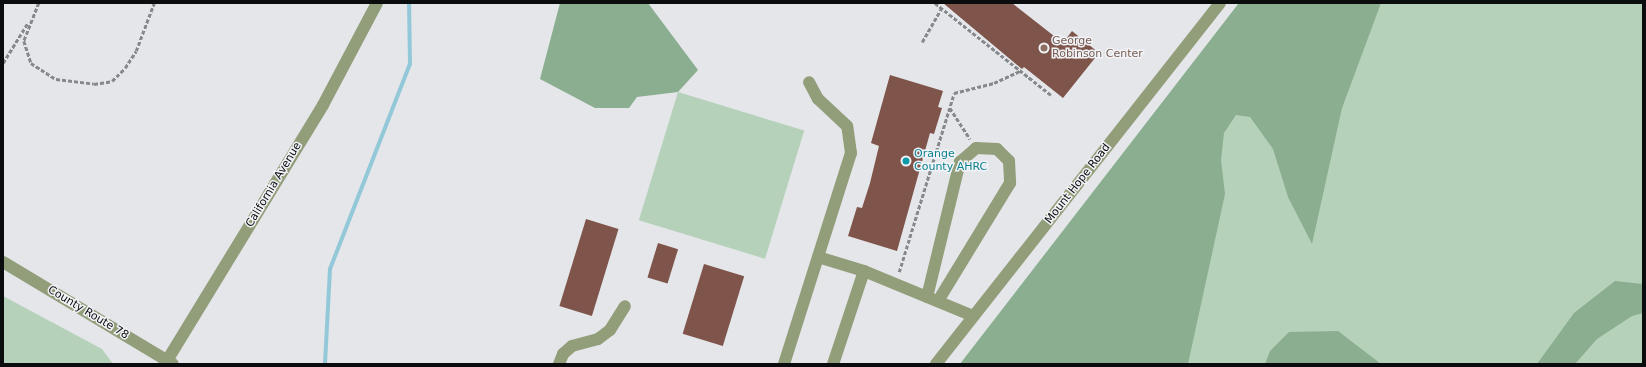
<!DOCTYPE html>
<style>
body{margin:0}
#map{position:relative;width:1646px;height:367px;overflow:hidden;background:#e4e6ea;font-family:"DejaVu Sans",sans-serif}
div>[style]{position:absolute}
.green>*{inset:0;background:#b6d1ba;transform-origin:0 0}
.forest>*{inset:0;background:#8aae8f}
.stream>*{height:4px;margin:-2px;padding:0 2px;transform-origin:2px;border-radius:2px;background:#93c8d8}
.building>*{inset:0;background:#7f544a;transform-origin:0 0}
.path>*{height:2.5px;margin-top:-1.25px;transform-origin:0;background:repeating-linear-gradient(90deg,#87888b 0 4px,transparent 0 6px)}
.minor>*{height:12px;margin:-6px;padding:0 6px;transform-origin:6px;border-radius:6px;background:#929e79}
.dots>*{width:11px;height:11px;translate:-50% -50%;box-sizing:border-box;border:2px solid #f1f3f7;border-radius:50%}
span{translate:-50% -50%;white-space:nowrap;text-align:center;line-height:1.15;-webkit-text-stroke:3px #f1f3f7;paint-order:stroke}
.education-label{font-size:11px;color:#785e54}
.left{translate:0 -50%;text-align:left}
.culture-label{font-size:11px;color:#0d838f}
.street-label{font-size:11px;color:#0b0c0d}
.frame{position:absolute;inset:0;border:4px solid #0b0c0d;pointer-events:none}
</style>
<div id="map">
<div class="green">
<i style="clip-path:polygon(1239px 3px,1643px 3px,1643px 364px,960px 364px)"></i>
<i style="left:678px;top:92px;width:132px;height:134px;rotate:17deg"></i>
<i style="clip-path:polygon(3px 296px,102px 349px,113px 364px,3px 364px)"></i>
</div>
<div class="forest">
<i style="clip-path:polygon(560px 3px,648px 3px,698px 70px,678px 92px,637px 97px,629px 108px,595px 108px,540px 79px)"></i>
<i style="clip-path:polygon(1239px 3px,1381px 3px,1342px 108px,1312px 244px,1288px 197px,1273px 149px,1250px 117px,1236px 115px,1224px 133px,1221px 160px,1225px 194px,1188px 364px,960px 364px)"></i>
<i style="clip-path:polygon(1615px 281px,1643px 284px,1643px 313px,1632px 316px,1597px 339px,1575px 364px,1537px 364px,1574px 313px)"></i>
<i style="clip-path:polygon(1338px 331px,1381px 364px,1265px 364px,1270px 351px,1289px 332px)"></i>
</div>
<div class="stream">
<i style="left:325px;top:364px;width:95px;rotate:-87deg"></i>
<i style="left:330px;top:269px;width:220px;rotate:-68.7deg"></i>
<i style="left:410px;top:64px;width:61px;rotate:-90.9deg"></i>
</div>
<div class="building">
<i style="clip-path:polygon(943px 3px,1012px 3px,1063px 43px,1072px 31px,1099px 53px,1063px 98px,1024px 67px,1022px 69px)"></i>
<i style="clip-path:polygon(890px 75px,943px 91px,938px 107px,942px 108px,934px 134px,930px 133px,897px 251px,848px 236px,857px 207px,862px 208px,870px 183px,879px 146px,871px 143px)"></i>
<i style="left:586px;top:219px;width:34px;height:91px;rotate:17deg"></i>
<i style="left:658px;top:243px;width:21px;height:36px;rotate:17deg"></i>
<i style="left:704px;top:264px;width:42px;height:73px;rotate:17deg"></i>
</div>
<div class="path">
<i style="left:39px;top:3px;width:41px;rotate:111.5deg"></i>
<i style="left:24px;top:41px;width:23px;rotate:72deg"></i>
<i style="left:31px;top:63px;width:30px;rotate:33deg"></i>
<i style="left:56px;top:79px;width:38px;rotate:7deg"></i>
<i style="left:94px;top:84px;width:18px;rotate:-9deg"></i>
<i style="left:112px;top:81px;width:18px;rotate:-45deg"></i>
<i style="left:125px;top:68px;width:20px;rotate:-57deg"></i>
<i style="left:136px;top:51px;width:51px;rotate:-69.4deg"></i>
<i style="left:935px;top:3px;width:148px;rotate:38.4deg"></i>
<i style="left:922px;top:42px;width:39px;rotate:-60deg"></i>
<i style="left:3px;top:63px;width:46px;rotate:-58.4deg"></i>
<i style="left:950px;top:108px;width:37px;rotate:57deg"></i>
<i style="left:899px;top:272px;width:187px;rotate:-72.9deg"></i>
<i style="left:954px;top:93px;width:41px;rotate:-14deg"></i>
<i style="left:994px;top:83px;width:29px;rotate:-25deg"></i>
</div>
<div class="minor">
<i style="left:818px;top:257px;width:48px;rotate:16.9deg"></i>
<i style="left:864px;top:271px;width:98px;rotate:108.4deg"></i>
<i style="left:3px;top:262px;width:198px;rotate:31deg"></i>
<i style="left:864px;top:271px;width:118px;rotate:22.4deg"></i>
<i style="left:927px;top:297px;width:139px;rotate:-76.3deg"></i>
<i style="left:960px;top:162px;width:21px;rotate:-41deg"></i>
<i style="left:976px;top:148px;width:21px;rotate:3deg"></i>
<i style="left:997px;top:149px;width:17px;rotate:45deg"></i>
<i style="left:1009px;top:161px;width:22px;rotate:87deg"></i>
<i style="left:1010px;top:183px;width:138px;rotate:121.4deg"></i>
<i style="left:165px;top:364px;width:303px;rotate:-58.6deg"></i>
<i style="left:323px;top:105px;width:115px;rotate:-62.1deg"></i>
<i style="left:559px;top:364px;width:11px;rotate:-68deg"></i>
<i style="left:563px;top:354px;width:12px;rotate:-42deg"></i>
<i style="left:572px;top:346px;width:27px;rotate:-15deg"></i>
<i style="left:598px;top:339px;width:15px;rotate:-37deg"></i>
<i style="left:610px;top:330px;width:28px;rotate:-58deg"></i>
<i style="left:784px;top:364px;width:221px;rotate:-72.4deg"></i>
<i style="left:851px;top:153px;width:27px;rotate:-98deg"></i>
<i style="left:847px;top:126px;width:40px;rotate:-137deg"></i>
<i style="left:818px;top:99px;width:19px;rotate:-118deg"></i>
<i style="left:936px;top:364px;width:459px;rotate:-51.8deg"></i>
</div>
<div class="dots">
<i style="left:1044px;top:48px;background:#8d6e63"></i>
<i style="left:906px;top:161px;background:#0f9aa8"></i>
</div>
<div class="education-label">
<span class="left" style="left:1052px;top:48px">George<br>Robinson Center</span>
</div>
<div class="culture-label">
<span class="left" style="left:914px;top:161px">Orange<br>County AHRC</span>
</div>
<div class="street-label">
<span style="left:1078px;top:184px;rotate:-52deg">Mount Hope Road</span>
<span style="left:274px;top:185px;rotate:-59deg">California Avenue</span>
<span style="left:88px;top:313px;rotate:31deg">County Route 78</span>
</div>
<div class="frame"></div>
</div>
